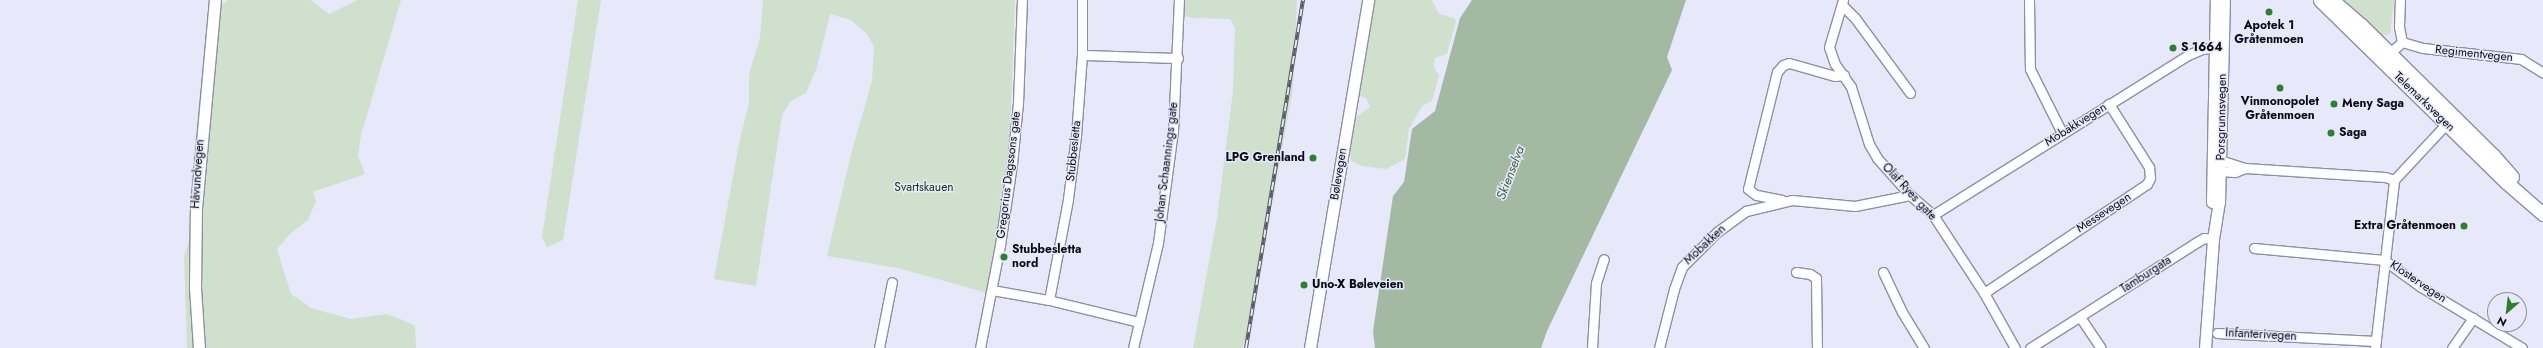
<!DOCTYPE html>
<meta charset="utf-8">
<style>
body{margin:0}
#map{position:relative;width:2543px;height:348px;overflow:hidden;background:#e7e9fb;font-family:Jost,sans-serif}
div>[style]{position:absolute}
.green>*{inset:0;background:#cfe0cd}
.water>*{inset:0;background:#a3b9a1}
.roads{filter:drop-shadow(1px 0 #8d90a4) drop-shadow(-1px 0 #8d90a4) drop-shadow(0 1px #8d90a4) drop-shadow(0 -1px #8d90a4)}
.minor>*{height:9px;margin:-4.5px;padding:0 4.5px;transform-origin:4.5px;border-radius:4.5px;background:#fff}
.major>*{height:11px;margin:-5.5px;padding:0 5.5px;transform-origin:5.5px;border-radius:5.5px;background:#fff}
.highway>*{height:13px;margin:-6.5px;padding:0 6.5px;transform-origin:6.5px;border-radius:6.5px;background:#fff}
.rail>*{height:4px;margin-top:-2px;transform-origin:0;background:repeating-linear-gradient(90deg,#e7e9fb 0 8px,#575863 0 16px);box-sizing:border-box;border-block:1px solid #575863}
.dots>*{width:11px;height:11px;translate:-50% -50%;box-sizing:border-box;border:2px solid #e7e9fb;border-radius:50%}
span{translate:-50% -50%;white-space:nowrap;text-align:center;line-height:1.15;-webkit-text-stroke:3px #e7e9fb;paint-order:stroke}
.poi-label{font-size:12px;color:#0b0c13;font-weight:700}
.left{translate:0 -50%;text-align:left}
.right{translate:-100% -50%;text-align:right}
.street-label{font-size:12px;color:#0b0c13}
.park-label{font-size:12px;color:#113310}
.water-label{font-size:13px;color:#40623d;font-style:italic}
.north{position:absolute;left:2487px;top:292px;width:40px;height:40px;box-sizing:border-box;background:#e7e9fb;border:1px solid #8f919e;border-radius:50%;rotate:208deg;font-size:11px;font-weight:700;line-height:16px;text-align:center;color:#0b0c13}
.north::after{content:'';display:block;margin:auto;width:14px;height:18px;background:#2c7f2b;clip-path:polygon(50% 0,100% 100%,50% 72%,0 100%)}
</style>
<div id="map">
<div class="green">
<i style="clip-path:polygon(228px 0,310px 0,329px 14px,357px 0,401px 0,361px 135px,358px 156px,365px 174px,313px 192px,316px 201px,308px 220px,291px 233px,277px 249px,291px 294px,311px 308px,351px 319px,387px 314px,403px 320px,415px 326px,416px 348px,187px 348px,184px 257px,190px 238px,191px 186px,207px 18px)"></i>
<i style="clip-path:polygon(578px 0,601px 0,563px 240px,547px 247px,542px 237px)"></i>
<i style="clip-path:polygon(763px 0,1015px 0,1009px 163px,987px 293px,898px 268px,827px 256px,851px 154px,872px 81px,874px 47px,867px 34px,851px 20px,830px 14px,817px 67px,806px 93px,791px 101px,782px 115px,756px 286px,714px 279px,740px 139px,749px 103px,749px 74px,760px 38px)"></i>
<i style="clip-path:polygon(1185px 0,1297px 0,1293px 88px,1249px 331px,1242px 348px,1193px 348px,1217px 218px,1233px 91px,1235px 28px,1230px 19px,1192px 18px,1185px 16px)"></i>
<i style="clip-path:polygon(1373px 0,1432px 0,1439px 14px,1454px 18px,1456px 21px,1447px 54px,1435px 58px,1434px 67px,1439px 76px,1432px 101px,1422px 106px,1409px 129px,1405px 159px,1386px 169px,1362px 166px,1351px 161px,1350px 150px,1355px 118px,1370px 107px,1366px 98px,1357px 95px)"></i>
<i style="clip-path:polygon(2338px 0,2394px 0,2390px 34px,2379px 36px)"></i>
</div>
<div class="water">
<i style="clip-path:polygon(1472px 0,1686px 0,1667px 57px,1672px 70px,1547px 331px,1541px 348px,1375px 348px,1373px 331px,1393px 196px,1404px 182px,1412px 129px,1435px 111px,1460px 18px)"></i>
</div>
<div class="roads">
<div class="minor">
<i style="left:1843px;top:0;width:49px;rotate:106.6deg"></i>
<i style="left:1829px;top:47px;width:18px;rotate:71deg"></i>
<i style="left:1835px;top:64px;width:28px;rotate:55deg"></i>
<i style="left:1851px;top:87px;width:60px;rotate:72.5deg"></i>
<i style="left:1869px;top:144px;width:16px;rotate:60deg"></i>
<i style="left:1877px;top:158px;width:50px;rotate:48.3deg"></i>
<i style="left:1910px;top:195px;width:30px;rotate:41deg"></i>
<i style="left:1933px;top:215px;width:93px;rotate:56.8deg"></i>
<i style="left:1984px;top:293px;width:63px;rotate:60.6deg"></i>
<i style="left:2029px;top:0;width:69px;rotate:89.2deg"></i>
<i style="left:2030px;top:69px;width:72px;rotate:63.4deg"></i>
<i style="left:1842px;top:5px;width:18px;rotate:45deg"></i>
<i style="left:1855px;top:18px;width:93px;rotate:53.7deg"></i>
<i style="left:2402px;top:42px;width:22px;rotate:16deg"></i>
<i style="left:2423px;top:48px;width:99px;rotate:6.4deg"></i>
<i style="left:2521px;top:59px;width:26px;rotate:32deg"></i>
<i style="left:1082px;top:55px;width:96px;rotate:1.8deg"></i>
<i style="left:2385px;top:57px;width:23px;rotate:-41deg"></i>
<i style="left:2402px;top:42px;width:15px;rotate:-101deg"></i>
<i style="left:2399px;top:27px;width:27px;rotate:-88deg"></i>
<i style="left:2245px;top:168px;width:11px;rotate:158deg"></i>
<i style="left:2235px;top:172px;width:15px;rotate:-176deg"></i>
<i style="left:2220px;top:171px;width:9px;rotate:-148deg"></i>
<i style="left:2212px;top:166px;width:10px;rotate:-37deg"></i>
<i style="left:2220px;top:160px;width:26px;rotate:18deg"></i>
<i style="left:2245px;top:168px;width:140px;rotate:3.7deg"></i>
<i style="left:2385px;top:177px;width:9px;rotate:18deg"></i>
<i style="left:1782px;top:200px;width:26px;rotate:-169deg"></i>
<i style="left:1756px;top:195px;width:10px;rotate:-143deg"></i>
<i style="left:1748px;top:189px;width:121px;rotate:-76.1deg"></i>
<i style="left:1777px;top:72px;width:9px;rotate:-49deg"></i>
<i style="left:1783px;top:65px;width:6px;rotate:-18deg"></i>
<i style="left:1789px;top:63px;width:48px;rotate:15.8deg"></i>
<i style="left:1835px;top:76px;width:9px;rotate:-6deg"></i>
<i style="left:1933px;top:215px;width:301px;rotate:-32.1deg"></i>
<i style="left:2188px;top:55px;width:15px;rotate:-23deg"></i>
<i style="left:2202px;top:49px;width:20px;rotate:-6deg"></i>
<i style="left:2254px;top:248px;width:131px;rotate:5.3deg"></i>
<i style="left:2384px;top:260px;width:46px;rotate:36.1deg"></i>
<i style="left:2421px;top:287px;width:118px;rotate:31.1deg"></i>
<i style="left:1796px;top:272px;width:14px;rotate:8deg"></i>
<i style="left:1810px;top:274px;width:7px;rotate:34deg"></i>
<i style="left:1816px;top:278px;width:70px;rotate:89.2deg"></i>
<i style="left:1883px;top:272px;width:44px;rotate:64.6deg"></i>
<i style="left:1902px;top:312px;width:42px;rotate:58.6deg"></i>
<i style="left:992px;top:290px;width:58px;rotate:10deg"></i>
<i style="left:1049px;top:300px;width:93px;rotate:13.7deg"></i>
<i style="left:1984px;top:293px;width:196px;rotate:-33.8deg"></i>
<i style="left:2147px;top:184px;width:7px;rotate:-63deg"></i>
<i style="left:2150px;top:178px;width:11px;rotate:-95deg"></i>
<i style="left:2149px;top:167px;width:75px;rotate:-122.4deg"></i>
<i style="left:1049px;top:300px;width:103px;rotate:-79.3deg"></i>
<i style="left:1068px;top:199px;width:64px;rotate:-82.8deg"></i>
<i style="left:1076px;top:136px;width:81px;rotate:-85.8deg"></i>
<i style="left:1082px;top:55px;width:55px;rotate:-90deg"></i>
<i style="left:2080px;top:317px;width:37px;rotate:56deg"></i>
<i style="left:2217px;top:333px;width:159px;rotate:2.9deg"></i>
<i style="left:879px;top:348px;width:67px;rotate:-78.9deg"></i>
<i style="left:980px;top:348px;width:105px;rotate:-79deg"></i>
<i style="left:1000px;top:245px;width:82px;rotate:-81.6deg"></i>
<i style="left:1012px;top:164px;width:61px;rotate:-84.4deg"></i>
<i style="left:1018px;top:103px;width:103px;rotate:-87.8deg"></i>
<i style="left:1133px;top:348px;width:108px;rotate:-76.6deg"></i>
<i style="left:1158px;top:243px;width:113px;rotate:-82.4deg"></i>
<i style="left:1173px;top:131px;width:131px;rotate:-87.4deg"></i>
<i style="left:1592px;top:348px;width:65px;rotate:-86.5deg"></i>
<i style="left:1596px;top:283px;width:25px;rotate:-72deg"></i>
<i style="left:1659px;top:348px;width:61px;rotate:-75.7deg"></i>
<i style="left:1674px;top:289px;width:23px;rotate:-70deg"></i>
<i style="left:1682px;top:267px;width:49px;rotate:-45deg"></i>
<i style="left:1717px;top:232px;width:36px;rotate:-36deg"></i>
<i style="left:1746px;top:211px;width:47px;rotate:-13.4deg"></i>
<i style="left:1792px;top:200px;width:63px;rotate:5.4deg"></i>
<i style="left:1855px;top:206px;width:56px;rotate:-11.3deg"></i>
<i style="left:2030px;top:348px;width:198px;rotate:-32.4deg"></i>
<i style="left:2197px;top:242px;width:8px;rotate:-30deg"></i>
<i style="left:2204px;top:238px;width:9px;rotate:6deg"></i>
<i style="left:2375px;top:348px;width:169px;rotate:-83.5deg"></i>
<i style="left:2394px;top:180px;width:82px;rotate:-47deg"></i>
<i style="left:2452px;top:348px;width:37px;rotate:-55deg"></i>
</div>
<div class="major">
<i style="left:2212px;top:202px;width:202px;rotate:-88.9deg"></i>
<i style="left:199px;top:348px;width:61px;rotate:-93.8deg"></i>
<i style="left:195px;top:287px;width:79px;rotate:-89.3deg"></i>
<i style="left:196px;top:208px;width:209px;rotate:-84.8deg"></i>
<i style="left:1310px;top:348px;width:353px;rotate:-80.5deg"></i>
<i style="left:2205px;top:348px;width:109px;rotate:-85.8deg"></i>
<i style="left:2213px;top:239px;width:37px;rotate:-81deg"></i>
<i style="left:2219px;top:202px;width:202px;rotate:-88.6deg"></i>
</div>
<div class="highway">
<i style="left:2320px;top:0;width:260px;rotate:44.4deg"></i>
<i style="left:2506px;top:182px;width:49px;rotate:40.9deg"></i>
<i style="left:2332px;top:0;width:37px;rotate:41deg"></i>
<i style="left:2360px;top:24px;width:187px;rotate:44.6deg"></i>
<i style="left:2493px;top:155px;width:29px;rotate:49deg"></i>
</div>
</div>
<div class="rail">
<i style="left:1246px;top:348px;width:353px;rotate:-80.7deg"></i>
</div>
<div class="dots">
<i style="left:2269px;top:12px;background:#2c7f2b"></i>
<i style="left:2173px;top:48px;background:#2c7f2b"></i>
<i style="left:2280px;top:88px;background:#2c7f2b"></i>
<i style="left:2334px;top:104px;background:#2c7f2b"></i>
<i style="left:2331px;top:133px;background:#2c7f2b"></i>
<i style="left:1313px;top:158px;background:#2c7f2b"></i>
<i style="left:2464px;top:226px;background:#2c7f2b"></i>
<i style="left:1004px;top:257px;background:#2c7f2b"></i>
<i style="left:1304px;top:285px;background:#2c7f2b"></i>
</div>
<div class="poi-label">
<span style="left:2269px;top:33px">Apotek 1<br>Gråtenmoen</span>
<span class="left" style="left:2181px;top:48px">S 1664</span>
<span style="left:2280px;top:109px">Vinmonopolet<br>Gråtenmoen</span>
<span class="left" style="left:2342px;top:104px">Meny Saga</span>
<span class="left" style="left:2339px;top:133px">Saga</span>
<span class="right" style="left:1305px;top:158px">LPG Grenland</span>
<span class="right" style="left:2456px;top:226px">Extra Gråtenmoen</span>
<span class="left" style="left:1012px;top:257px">Stubbesletta<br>nord</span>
<span class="left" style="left:1312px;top:285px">Uno-X Bøleveien</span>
</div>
<div class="street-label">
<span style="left:2474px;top:54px;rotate:6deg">Regimentvegen</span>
<span style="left:2424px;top:102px;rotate:44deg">Telemarksvegen</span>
<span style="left:2222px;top:117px;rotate:-89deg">Porsgrunnsvegen</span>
<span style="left:2076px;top:125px;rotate:-32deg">Mobakkvegen</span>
<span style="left:1074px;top:151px;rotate:-84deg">Stubbesletta</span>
<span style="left:1167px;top:162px;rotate:-83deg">Johan Schaannings gate</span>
<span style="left:198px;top:174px;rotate:-86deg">Håvundvegen</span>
<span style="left:1339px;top:174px;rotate:-81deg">Bølevegen</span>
<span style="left:1009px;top:175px;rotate:-83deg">Gregorius Dagssons gate</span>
<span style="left:1909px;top:192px;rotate:47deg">Olaf Ryes gate</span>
<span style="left:2104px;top:213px;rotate:-33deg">Messevegen</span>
<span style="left:1705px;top:245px;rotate:-43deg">Mobakken</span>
<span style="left:2146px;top:275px;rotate:-33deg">Tamburgata</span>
<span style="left:2418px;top:282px;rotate:34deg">Klostervegen</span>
<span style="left:2261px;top:335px;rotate:3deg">Infanterivegen</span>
</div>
<div class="park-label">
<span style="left:924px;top:188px">Svartskauen</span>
</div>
<div class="water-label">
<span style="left:1511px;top:173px;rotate:-69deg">Skienselva</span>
</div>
<div class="north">N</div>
</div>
